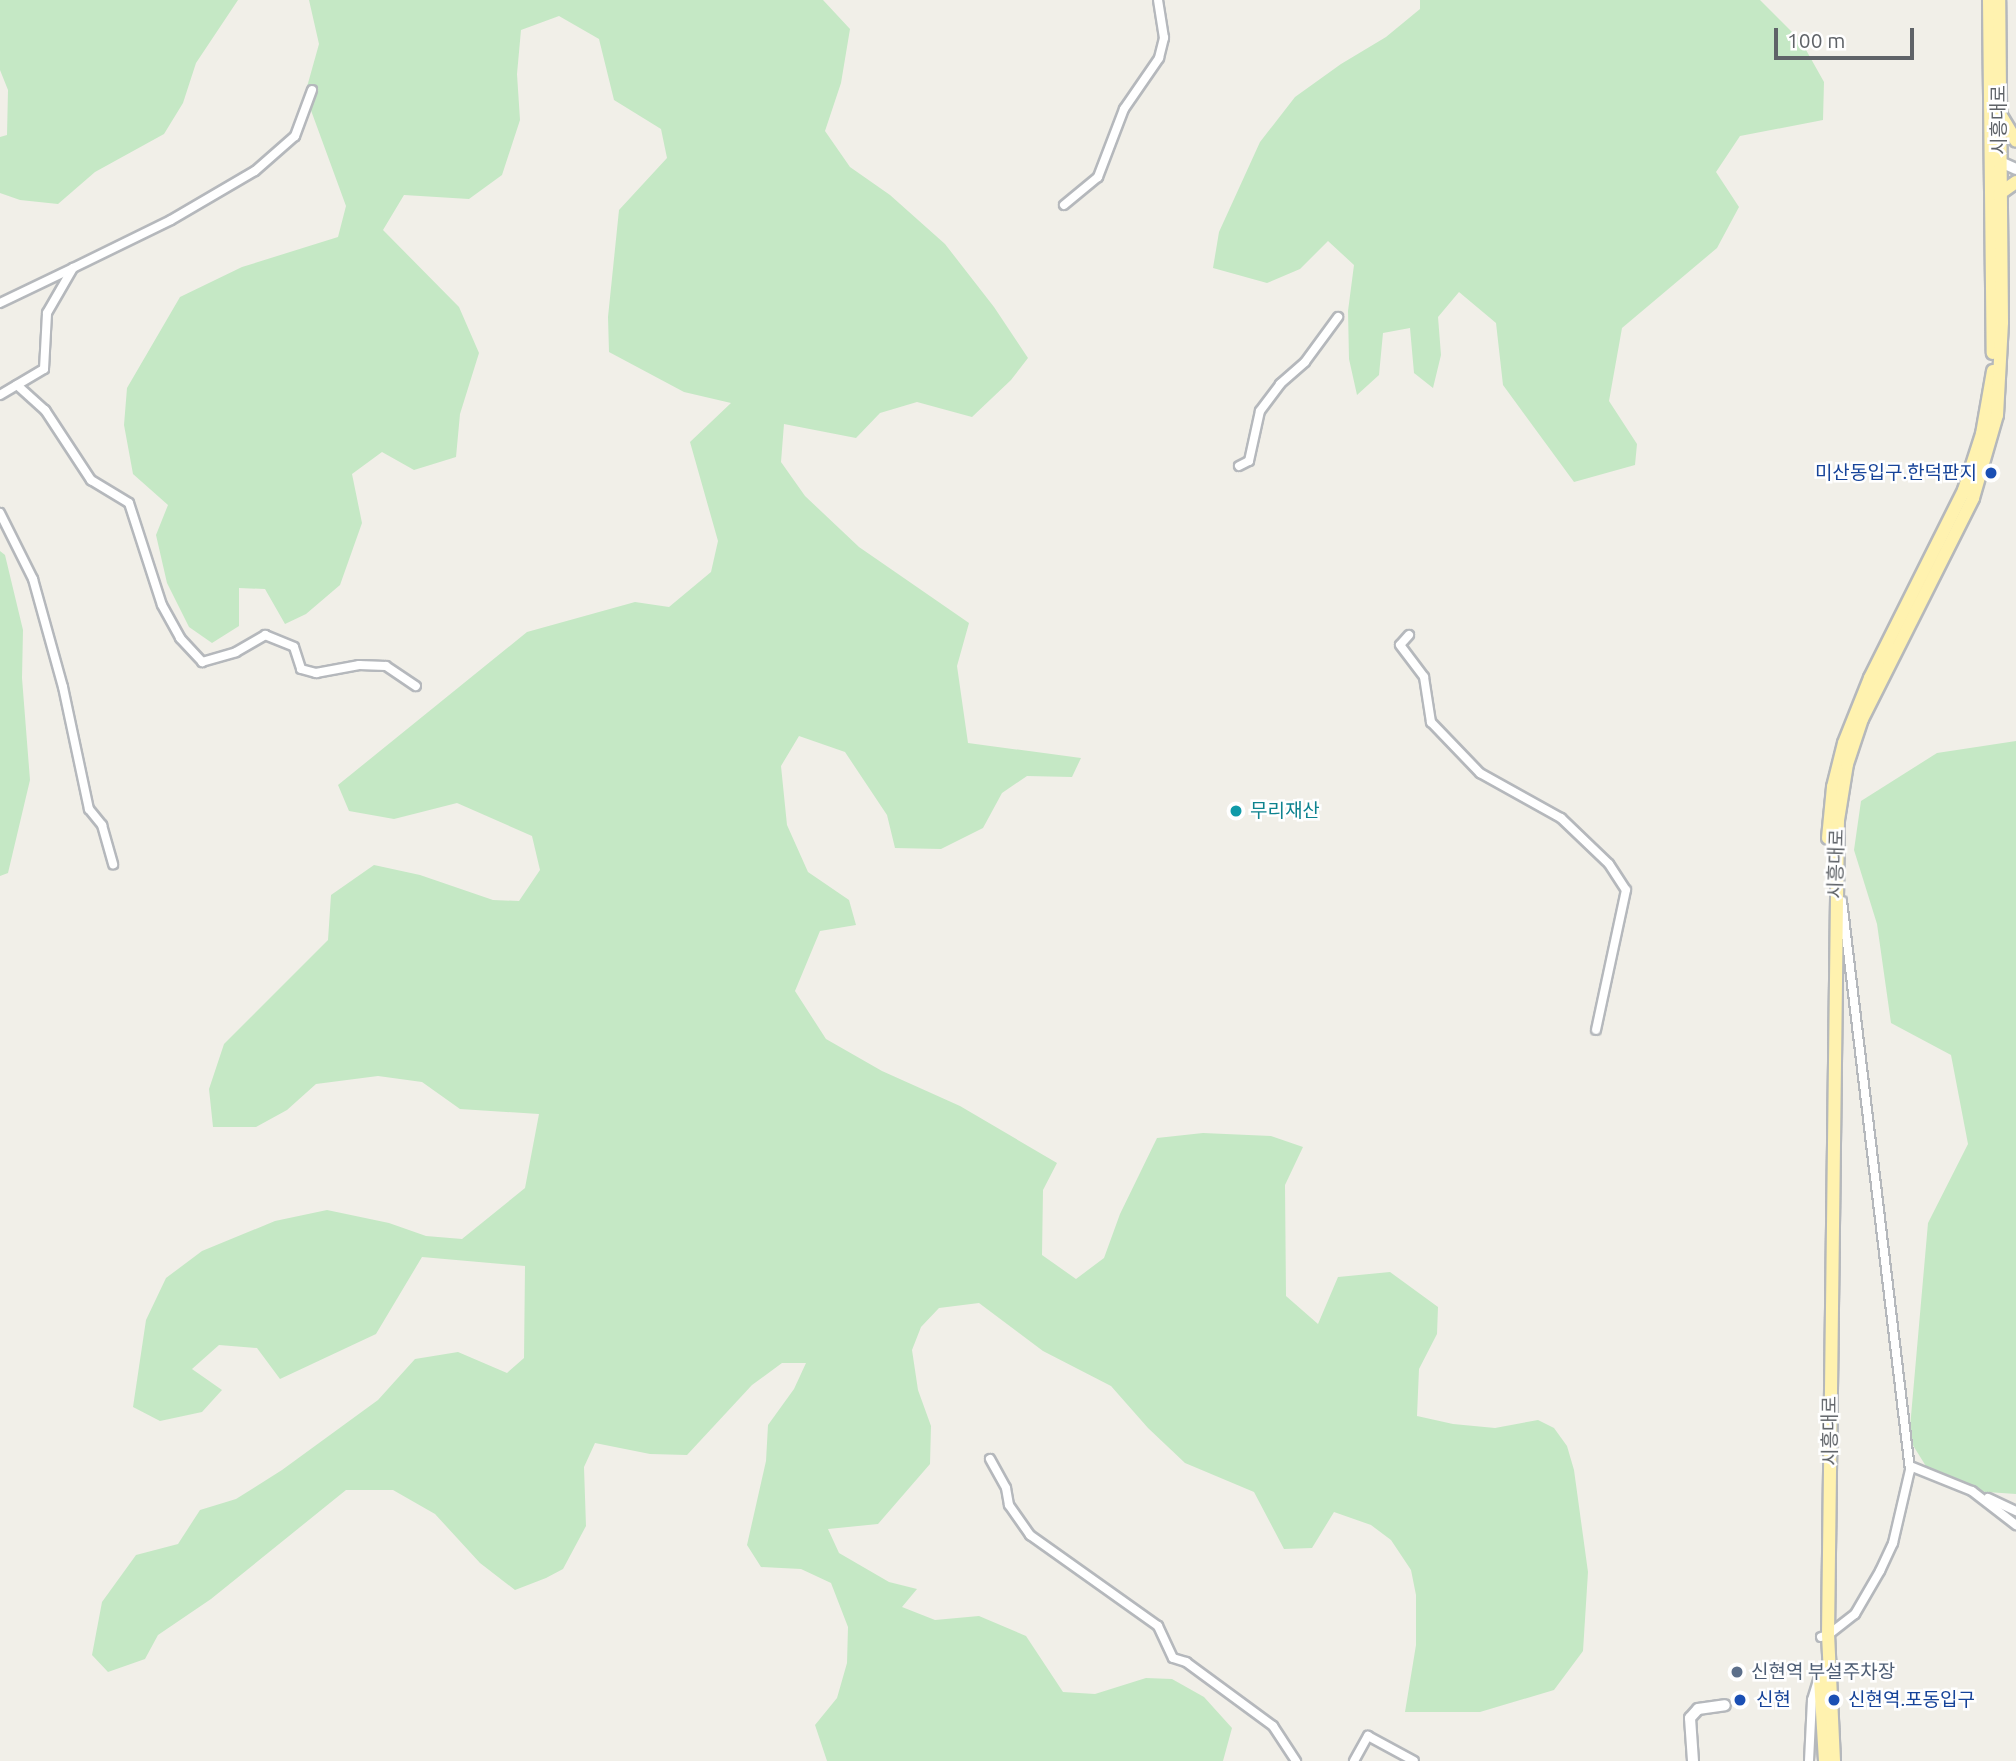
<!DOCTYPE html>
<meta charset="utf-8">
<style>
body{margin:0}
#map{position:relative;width:2016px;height:1761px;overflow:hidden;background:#f1efe8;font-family:Ubuntu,"Noto Sans KR",sans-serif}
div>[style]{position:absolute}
.green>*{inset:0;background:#c5e8c5}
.roads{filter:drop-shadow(2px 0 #b5b8bc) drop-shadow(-2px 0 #b5b8bc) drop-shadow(0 2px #b5b8bc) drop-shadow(0 -2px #b5b8bc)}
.minor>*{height:8px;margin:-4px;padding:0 4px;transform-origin:4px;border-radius:4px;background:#fff}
.tertiary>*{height:10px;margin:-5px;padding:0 5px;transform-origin:5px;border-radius:5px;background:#fff}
.primary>*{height:12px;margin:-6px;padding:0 6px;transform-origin:6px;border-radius:6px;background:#fff2af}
.dots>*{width:19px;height:19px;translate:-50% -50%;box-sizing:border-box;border:4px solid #fff;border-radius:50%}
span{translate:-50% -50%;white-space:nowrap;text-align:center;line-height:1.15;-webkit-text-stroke:5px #fff;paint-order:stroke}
.street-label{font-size:19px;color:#5f6368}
.transit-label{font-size:19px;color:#164399}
.right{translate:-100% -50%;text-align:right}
.left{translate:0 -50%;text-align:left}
.culture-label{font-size:19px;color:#0d838f}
.service-label{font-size:19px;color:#4e5e75}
.scale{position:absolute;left:1774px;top:28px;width:140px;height:32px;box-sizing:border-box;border:4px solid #5f6368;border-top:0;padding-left:9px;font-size:21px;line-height:24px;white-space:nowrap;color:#5f6368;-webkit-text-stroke:5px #fff;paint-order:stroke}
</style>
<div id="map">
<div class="green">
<i style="clip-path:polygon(0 0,238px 0,196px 63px,183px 103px,164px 134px,95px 172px,58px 204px,20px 200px,0 193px,0 137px,7px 135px,8px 90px,0 70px)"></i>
<i style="clip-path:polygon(309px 0,823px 0,850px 29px,841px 83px,825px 131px,850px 167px,890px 195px,945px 244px,994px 307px,1028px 358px,1011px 380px,972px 417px,917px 402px,880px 413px,856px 438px,784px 424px,781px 462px,805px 496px,859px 547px,969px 623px,957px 666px,968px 743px,1081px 758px,1072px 777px,1027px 776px,1002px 793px,983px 828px,941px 849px,895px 848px,887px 815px,845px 752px,799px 736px,781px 766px,787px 825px,808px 872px,849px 900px,856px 925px,820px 931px,795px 991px,826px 1039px,882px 1071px,960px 1106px,1057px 1163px,1043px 1190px,1042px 1255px,1076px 1279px,1104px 1258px,1120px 1214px,1157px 1138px,1203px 1133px,1271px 1136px,1303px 1147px,1285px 1185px,1286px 1296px,1318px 1324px,1338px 1277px,1390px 1272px,1438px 1307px,1437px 1334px,1419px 1369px,1417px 1416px,1453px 1424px,1495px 1428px,1538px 1420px,1554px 1428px,1567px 1446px,1574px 1470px,1588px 1572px,1583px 1651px,1554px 1690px,1480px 1712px,1405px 1712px,1416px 1645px,1416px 1595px,1411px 1570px,1391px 1540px,1371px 1525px,1334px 1512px,1312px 1548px,1284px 1549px,1254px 1492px,1185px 1463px,1148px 1428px,1111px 1386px,1043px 1351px,979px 1303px,939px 1308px,921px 1327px,912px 1350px,918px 1390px,931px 1426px,930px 1464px,878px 1524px,828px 1529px,839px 1553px,889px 1582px,917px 1589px,902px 1607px,935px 1620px,979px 1616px,1026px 1636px,1063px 1692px,1095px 1694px,1146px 1678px,1172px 1679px,1204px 1697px,1232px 1728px,1223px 1761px,827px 1761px,815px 1725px,837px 1698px,847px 1663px,848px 1627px,831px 1583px,801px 1569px,761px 1567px,747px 1545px,766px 1461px,768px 1425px,794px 1389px,806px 1363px,782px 1363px,752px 1385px,687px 1455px,650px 1454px,595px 1443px,584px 1467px,586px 1526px,563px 1569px,546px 1578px,515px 1590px,480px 1563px,435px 1514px,393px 1490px,346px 1490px,211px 1599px,158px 1635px,145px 1659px,108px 1672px,92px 1655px,102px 1602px,136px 1555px,178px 1544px,200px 1510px,236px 1499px,282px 1470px,378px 1400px,415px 1359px,458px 1352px,507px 1373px,524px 1358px,525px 1266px,422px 1257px,376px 1334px,280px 1379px,257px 1348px,219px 1345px,192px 1369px,222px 1390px,202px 1412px,160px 1421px,133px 1407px,146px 1320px,166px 1278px,202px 1251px,275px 1221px,327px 1210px,389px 1223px,426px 1236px,462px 1239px,525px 1188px,539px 1114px,460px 1109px,422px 1082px,378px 1076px,316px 1084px,287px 1110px,256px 1127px,213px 1127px,209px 1089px,224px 1044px,328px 940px,331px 895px,374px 865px,420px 875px,493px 900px,519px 901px,540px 870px,532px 836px,457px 803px,394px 819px,349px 811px,338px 785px,527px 632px,635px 602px,669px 607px,711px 572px,718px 541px,690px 442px,731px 403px,684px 392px,609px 352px,608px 317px,619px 210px,667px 158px,661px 129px,614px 100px,599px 39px,559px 16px,521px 30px,517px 74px,520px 120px,502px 175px,469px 199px,404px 195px,383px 230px,459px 307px,479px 353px,460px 414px,456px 457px,414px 470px,382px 452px,352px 474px,362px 523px,340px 585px,306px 614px,285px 624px,265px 589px,239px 588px,239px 626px,212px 643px,189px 627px,167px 583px,156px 535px,168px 505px,133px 474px,124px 425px,127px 388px,180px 297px,242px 267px,338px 237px,346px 206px,305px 94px,319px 44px)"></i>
<i style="clip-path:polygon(1420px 0,1760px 0,1801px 41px,1824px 82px,1823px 120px,1740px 136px,1716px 172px,1739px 207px,1717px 248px,1622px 328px,1609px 401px,1637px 444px,1635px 465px,1574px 482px,1503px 385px,1496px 323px,1459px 292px,1438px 317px,1441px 355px,1433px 388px,1414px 373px,1410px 328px,1383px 333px,1379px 375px,1357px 395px,1349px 359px,1348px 311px,1354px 265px,1328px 241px,1300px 269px,1267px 283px,1213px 268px,1219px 232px,1260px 142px,1295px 97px,1341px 64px,1386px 37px,1420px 9px)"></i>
<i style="clip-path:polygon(0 551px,5px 555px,23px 630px,22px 678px,30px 780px,8px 873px,0 876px)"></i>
<i style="clip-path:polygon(2016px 741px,2016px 1494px,1972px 1491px,1929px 1471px,1909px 1439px,1928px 1223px,1968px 1144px,1951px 1055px,1891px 1023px,1877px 924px,1854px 850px,1861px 801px,1937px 753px)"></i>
</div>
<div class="roads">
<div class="minor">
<i style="left:1064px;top:205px;width:44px;rotate:-39.5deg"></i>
<i style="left:1098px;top:177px;width:73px;rotate:-69.1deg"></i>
<i style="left:1124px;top:109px;width:62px;rotate:-55.5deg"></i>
<i style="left:1159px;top:58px;width:21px;rotate:-76deg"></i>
<i style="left:1164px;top:38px;width:38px;rotate:-99deg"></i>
<i style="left:0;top:303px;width:81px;rotate:-25.6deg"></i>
<i style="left:17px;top:385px;width:38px;rotate:42deg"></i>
<i style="left:45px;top:410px;width:84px;rotate:56.7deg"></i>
<i style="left:91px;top:480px;width:44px;rotate:31.2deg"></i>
<i style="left:129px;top:503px;width:107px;rotate:72.1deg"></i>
<i style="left:162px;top:605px;width:38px;rotate:61deg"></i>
<i style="left:180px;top:638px;width:33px;rotate:47deg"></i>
<i style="left:202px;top:662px;width:35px;rotate:-16deg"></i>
<i style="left:236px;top:652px;width:34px;rotate:-30deg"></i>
<i style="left:265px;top:635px;width:31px;rotate:22deg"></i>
<i style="left:294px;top:647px;width:23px;rotate:72deg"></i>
<i style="left:301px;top:669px;width:16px;rotate:15deg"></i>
<i style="left:316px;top:673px;width:44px;rotate:-10.5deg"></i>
<i style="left:359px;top:665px;width:27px;rotate:2deg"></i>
<i style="left:386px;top:666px;width:36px;rotate:34deg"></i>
<i style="left:0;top:395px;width:51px;rotate:-30.6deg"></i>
<i style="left:44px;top:369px;width:56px;rotate:-86.9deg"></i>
<i style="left:47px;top:313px;width:52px;rotate:-60deg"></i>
<i style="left:73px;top:268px;width:109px;rotate:-26.1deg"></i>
<i style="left:171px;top:220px;width:97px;rotate:-30.3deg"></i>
<i style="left:255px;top:171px;width:53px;rotate:-41.2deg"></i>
<i style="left:295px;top:136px;width:49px;rotate:-69.7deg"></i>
<i style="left:1239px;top:466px;width:11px;rotate:-27deg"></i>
<i style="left:1249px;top:461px;width:51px;rotate:-77.6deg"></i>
<i style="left:1260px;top:411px;width:34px;rotate:-53deg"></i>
<i style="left:1280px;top:384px;width:33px;rotate:-41deg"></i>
<i style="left:1305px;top:362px;width:56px;rotate:-53.7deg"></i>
<i style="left:0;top:513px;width:74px;rotate:63.4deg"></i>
<i style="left:33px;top:579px;width:112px;rotate:74.5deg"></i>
<i style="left:63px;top:687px;width:125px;rotate:78deg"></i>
<i style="left:89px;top:809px;width:21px;rotate:51deg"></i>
<i style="left:102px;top:825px;width:41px;rotate:74.2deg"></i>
<i style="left:1409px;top:635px;width:13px;rotate:132deg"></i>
<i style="left:1400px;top:645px;width:40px;rotate:53deg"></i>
<i style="left:1424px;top:677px;width:46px;rotate:81.2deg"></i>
<i style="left:1431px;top:722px;width:71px;rotate:46.1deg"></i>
<i style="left:1480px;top:773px;width:93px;rotate:29.1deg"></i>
<i style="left:1561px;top:818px;width:66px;rotate:43.8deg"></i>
<i style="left:1609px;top:864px;width:31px;rotate:57deg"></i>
<i style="left:1626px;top:890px;width:143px;rotate:102.1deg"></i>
<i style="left:990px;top:1459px;width:33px;rotate:61deg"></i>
<i style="left:1006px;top:1488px;width:17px;rotate:80deg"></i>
<i style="left:1009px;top:1505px;width:37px;rotate:55deg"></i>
<i style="left:1030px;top:1535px;width:157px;rotate:35.4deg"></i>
<i style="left:1158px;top:1626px;width:35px;rotate:65deg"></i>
<i style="left:1173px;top:1658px;width:14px;rotate:17deg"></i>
<i style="left:1186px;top:1662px;width:108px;rotate:36.3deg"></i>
<i style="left:1273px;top:1726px;width:42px;rotate:56.7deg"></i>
<i style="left:1910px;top:1466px;width:67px;rotate:22deg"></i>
<i style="left:1972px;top:1491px;width:56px;rotate:37.7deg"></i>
<i style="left:1988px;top:1498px;width:31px;rotate:25deg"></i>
<i style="left:1821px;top:1637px;width:7px;rotate:-16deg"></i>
<i style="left:1828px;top:1635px;width:34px;rotate:-38deg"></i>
<i style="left:1855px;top:1614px;width:50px;rotate:-59.8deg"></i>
<i style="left:1880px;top:1571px;width:31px;rotate:-65deg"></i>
<i style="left:1893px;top:1543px;width:75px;rotate:-76.9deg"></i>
<i style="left:1910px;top:1470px;width:573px;rotate:-96.81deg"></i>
<i style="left:1354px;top:1761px;width:29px;rotate:-61deg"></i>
<i style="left:1368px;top:1736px;width:52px;rotate:28.5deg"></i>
<i style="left:1809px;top:1761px;width:61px;rotate:-87.2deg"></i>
<i style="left:1812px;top:1700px;width:28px;rotate:-73deg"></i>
</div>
<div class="tertiary">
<i style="left:1996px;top:160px;width:22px;rotate:24deg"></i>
<i style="left:1693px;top:1761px;width:43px;rotate:-94deg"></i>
<i style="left:1690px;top:1718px;width:12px;rotate:-48deg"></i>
<i style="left:1698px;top:1709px;width:27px;rotate:-8deg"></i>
</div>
<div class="primary">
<i style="left:1989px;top:0;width:353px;rotate:89.4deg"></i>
<i style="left:2000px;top:114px;width:31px;rotate:59deg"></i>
<i style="left:1999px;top:194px;width:21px;rotate:-35deg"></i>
<i style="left:1828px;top:838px;width:51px;rotate:-84.4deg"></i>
<i style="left:1833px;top:787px;width:45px;rotate:-76deg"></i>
<i style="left:1844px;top:743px;width:70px;rotate:-68.2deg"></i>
<i style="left:1870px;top:678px;width:210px;rotate:-63.4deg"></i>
<i style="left:1964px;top:490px;width:59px;rotate:-72.2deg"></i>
<i style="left:1982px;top:434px;width:64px;rotate:-80.1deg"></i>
<i style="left:1820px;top:1679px;width:82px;rotate:86.5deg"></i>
<i style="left:1834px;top:1761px;width:126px;rotate:-92.7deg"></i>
<i style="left:1828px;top:1635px;width:815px;rotate:-89.3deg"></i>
<i style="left:1838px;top:820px;width:57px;rotate:-80.9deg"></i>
<i style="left:1847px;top:764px;width:47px;rotate:-71.6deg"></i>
<i style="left:1862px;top:719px;width:247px;rotate:-63.3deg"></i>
<i style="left:1973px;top:498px;width:86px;rotate:-73.9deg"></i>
<i style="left:1997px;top:415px;width:93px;rotate:-86.9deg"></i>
<i style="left:2002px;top:322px;width:322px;rotate:-90.5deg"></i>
</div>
</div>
<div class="dots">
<i style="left:1991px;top:473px;background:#1a4fb4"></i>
<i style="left:1236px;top:811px;background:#0f9aa8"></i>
<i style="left:1737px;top:1672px;background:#5c6f8a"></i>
<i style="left:1740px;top:1700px;background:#1a4fb4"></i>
<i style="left:1834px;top:1700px;background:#1a4fb4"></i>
</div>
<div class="street-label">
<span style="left:1999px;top:120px;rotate:-90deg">시흥대로</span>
<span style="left:1836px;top:864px;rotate:-88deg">시흥대로</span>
<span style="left:1830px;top:1431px;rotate:-90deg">시흥대로</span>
</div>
<div class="transit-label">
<span class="right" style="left:1977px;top:473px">미산동입구.한덕판지</span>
<span class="left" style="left:1756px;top:1700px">신현</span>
<span class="left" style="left:1848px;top:1700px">신현역.포동입구</span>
</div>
<div class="culture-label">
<span class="left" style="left:1250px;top:811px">무리재산</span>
</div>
<div class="service-label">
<span class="left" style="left:1751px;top:1672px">신현역 부설주차장</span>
</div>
<div class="scale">100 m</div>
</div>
